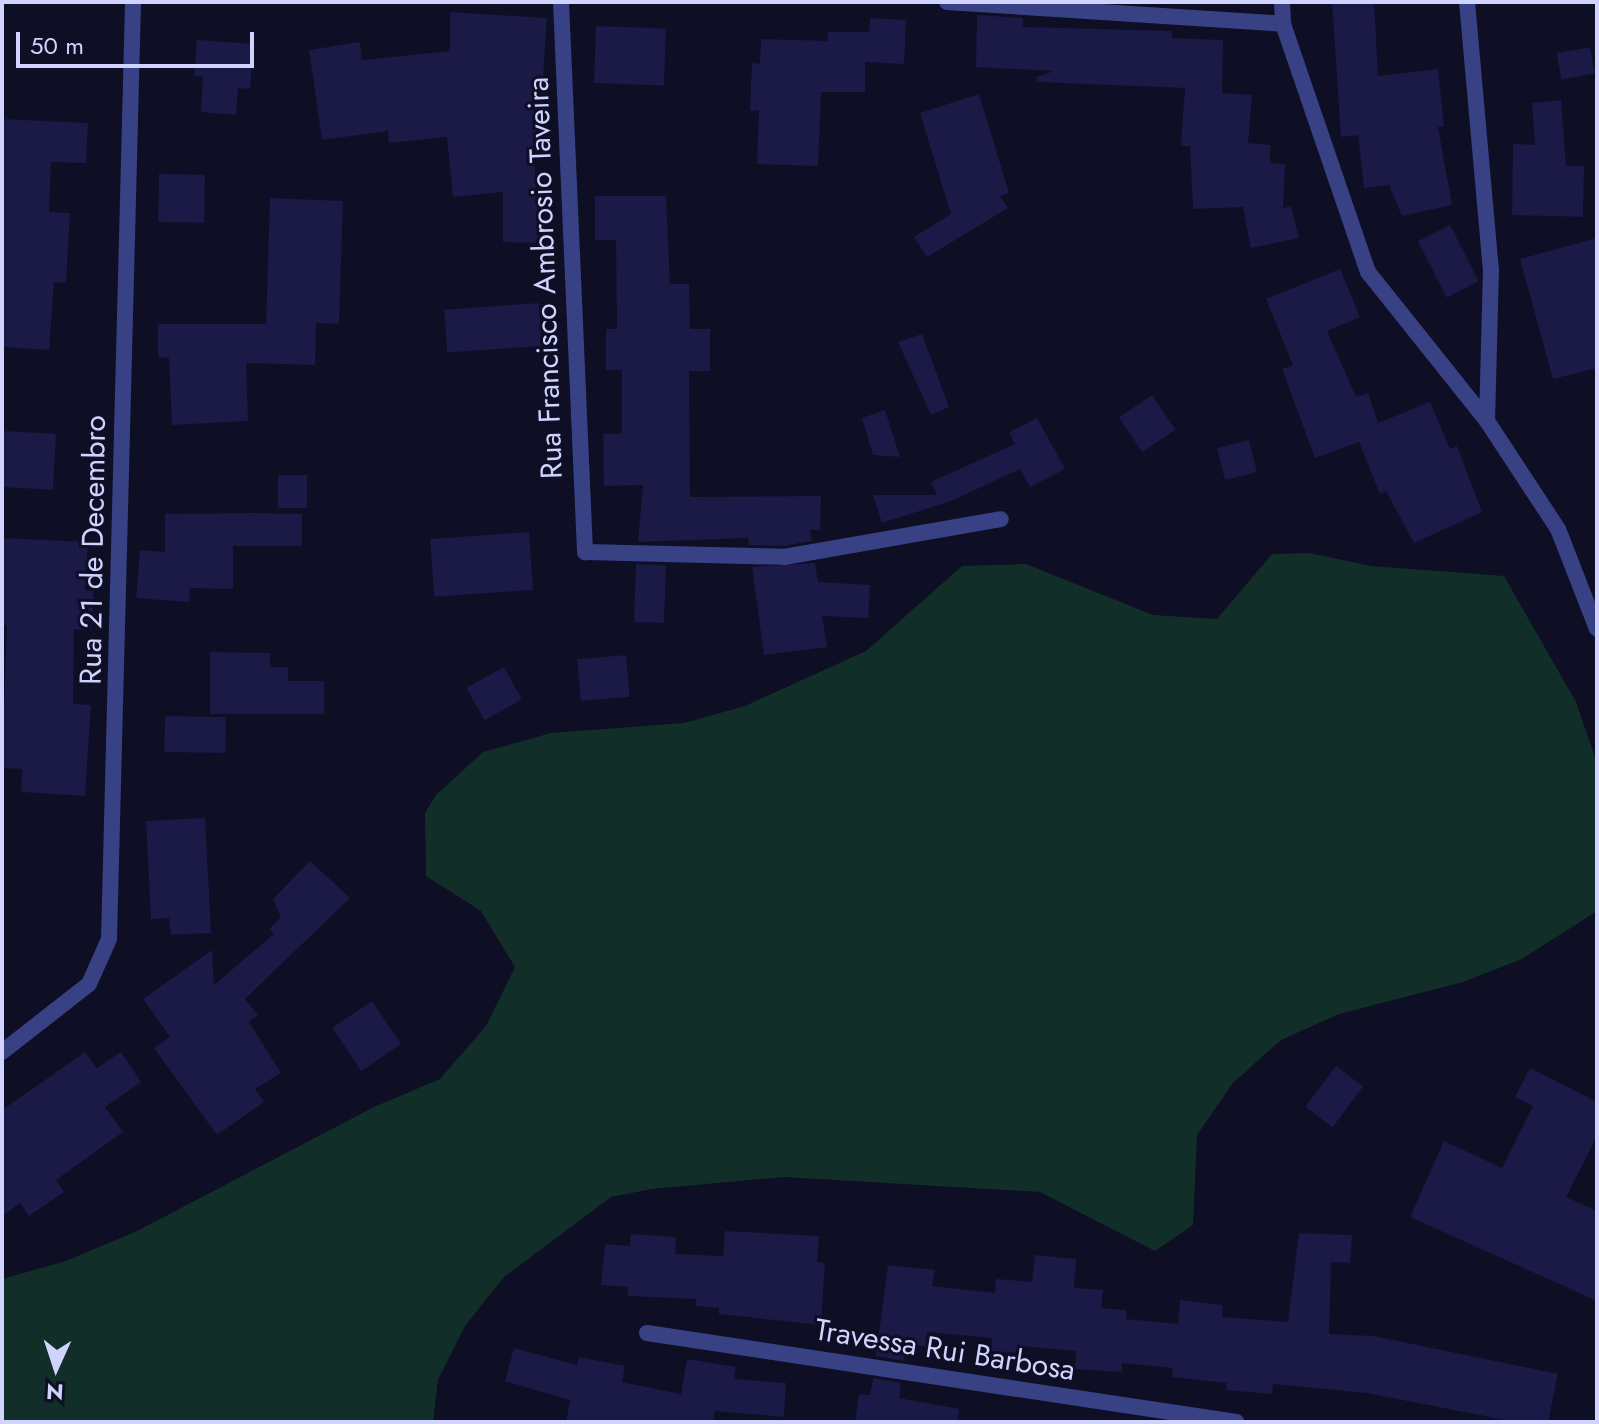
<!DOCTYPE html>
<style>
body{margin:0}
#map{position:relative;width:1599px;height:1424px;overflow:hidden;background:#0e0e24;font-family:Jost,sans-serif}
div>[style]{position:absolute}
.green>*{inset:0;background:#112e29}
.building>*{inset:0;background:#1b1946;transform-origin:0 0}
.minor>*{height:16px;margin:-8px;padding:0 8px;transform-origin:8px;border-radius:8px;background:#384184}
.tertiary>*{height:16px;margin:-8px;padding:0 8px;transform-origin:8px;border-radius:8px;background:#384184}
span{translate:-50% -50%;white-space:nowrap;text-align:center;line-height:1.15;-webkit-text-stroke:6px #0e0e24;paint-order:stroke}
.street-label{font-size:30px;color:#d1d3ff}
.frame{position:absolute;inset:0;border:4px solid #d1d3ff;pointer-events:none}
.north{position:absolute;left:16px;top:1328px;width:80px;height:80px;-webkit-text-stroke:6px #0e0e24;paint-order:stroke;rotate:183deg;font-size:22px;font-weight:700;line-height:32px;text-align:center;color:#d1d3ff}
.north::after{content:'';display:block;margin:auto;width:28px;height:36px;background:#d1d3ff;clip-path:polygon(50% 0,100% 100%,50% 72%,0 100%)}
.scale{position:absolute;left:16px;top:32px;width:238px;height:36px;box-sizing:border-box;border:4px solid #d1d3ff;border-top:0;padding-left:10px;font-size:24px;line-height:28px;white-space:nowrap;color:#d1d3ff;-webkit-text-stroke:6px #0e0e24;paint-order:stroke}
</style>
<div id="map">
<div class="green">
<i style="clip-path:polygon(1309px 553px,1371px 566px,1504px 576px,1576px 702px,1597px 763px,1597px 911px,1522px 959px,1463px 982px,1339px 1014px,1281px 1040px,1233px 1083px,1197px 1135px,1193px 1225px,1155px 1251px,1040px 1192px,784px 1177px,652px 1189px,611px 1197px,504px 1277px,465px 1326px,438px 1380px,433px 1422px,2px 1422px,2px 1279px,66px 1261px,137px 1231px,374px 1107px,440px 1079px,486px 1026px,515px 967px,481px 911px,426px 876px,425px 813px,436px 795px,483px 752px,551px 733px,684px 723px,745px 706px,866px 651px,962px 566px,1026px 564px,1153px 615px,1217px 619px,1272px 554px)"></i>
</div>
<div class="building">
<i style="clip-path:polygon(1332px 2px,1374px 2px,1378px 76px,1438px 69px,1444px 126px,1438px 127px,1452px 205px,1402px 216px,1389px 185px,1364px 188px,1358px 135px,1341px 137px)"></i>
<i style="clip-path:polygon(450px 12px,547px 18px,542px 93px,549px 94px,547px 147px,533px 146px,540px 243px,503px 242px,503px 192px,453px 197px,447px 137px,389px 143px,388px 131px,322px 140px,309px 50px,360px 42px,362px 60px,450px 51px)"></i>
<i style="clip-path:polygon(977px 15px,1023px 18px,1023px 27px,1172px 31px,1172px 38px,1223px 40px,1222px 93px,1252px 95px,1248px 143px,1270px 145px,1270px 163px,1285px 164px,1283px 208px,1291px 206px,1299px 238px,1251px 248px,1243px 207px,1193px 209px,1190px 146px,1181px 146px,1185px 88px,1037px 82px,1036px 77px,1054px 71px,976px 67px)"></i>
<i style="clip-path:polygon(870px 18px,906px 20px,904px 64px,865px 62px,865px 92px,821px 92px,818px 166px,757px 164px,759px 110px,750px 111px,752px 63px,760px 64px,761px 39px,828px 41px,828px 32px,869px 32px)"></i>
<i style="left:596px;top:26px;width:70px;height:57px;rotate:2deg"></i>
<i style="clip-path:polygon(197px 40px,254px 44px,250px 89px,238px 88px,236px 115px,201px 112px,203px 77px,194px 76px)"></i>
<i style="left:1590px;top:47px;width:27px;height:34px;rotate:80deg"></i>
<i style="clip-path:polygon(979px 94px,1009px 193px,1000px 196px,1008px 208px,927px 257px,914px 237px,951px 214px,920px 113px)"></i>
<i style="clip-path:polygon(1561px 100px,1566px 166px,1584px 166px,1583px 217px,1512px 215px,1513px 144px,1535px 145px,1532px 103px)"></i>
<i style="clip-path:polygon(2px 119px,88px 123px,86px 163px,51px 162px,49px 212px,70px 213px,66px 283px,54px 282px,49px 350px,2px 347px)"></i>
<i style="left:159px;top:174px;width:46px;height:48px;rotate:1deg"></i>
<i style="clip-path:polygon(595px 196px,666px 196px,670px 284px,689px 284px,690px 329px,710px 329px,710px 371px,689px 371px,690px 497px,821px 496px,820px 530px,810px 530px,812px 541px,783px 546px,749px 545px,748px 538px,638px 542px,643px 485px,604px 486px,603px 434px,622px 433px,622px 370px,606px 370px,606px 329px,617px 329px,616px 240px,595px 240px)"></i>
<i style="clip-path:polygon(270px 198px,343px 201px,339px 324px,316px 323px,315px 365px,246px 363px,248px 421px,172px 425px,169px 358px,158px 357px,158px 324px,266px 324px)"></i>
<i style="left:1450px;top:225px;width:63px;height:36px;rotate:63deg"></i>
<i style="clip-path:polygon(1597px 238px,1597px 368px,1553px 379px,1520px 259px)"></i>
<i style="clip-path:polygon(1340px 269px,1360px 317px,1327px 331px,1356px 397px,1368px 393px,1378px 423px,1430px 402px,1450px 449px,1457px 446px,1482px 512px,1414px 543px,1386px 491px,1380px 494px,1359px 442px,1315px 458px,1282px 369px,1293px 365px,1266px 299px)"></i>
<i style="left:539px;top:303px;width:43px;height:95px;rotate:86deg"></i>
<i style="clip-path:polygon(922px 334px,949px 407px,931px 415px,898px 342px)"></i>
<i style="left:1152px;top:395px;width:42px;height:40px;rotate:56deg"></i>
<i style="clip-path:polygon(885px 410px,900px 457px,873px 455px,862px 418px)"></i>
<i style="clip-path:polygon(1037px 418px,1065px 469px,1030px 487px,1020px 469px,951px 501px,882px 523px,873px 495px,937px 495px,931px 482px,1015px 444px,1009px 432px)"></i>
<i style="left:2px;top:431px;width:54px;height:56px;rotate:3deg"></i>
<i style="left:1249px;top:440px;width:33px;height:33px;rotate:76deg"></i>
<i style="left:278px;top:475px;width:29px;height:33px"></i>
<i style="clip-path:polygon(250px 513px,302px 514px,302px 546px,233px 546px,233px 589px,190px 588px,189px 602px,136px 598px,140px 550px,165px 552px,165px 514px)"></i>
<i style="left:529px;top:532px;width:58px;height:99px;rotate:86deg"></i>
<i style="clip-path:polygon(2px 538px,88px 542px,85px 590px,94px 591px,91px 630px,74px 629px,73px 704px,91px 705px,85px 796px,21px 792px,22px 769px,2px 768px,7px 625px,2px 625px)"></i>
<i style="clip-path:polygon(815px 563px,818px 582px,870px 585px,868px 618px,822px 616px,827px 647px,764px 655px,752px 567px)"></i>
<i style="left:636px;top:564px;width:30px;height:58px;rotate:2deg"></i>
<i style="clip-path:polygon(210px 652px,270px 653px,270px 667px,288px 667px,288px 681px,324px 681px,324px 714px,210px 714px)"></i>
<i style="left:626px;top:655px;width:42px;height:49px;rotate:85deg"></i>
<i style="left:504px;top:667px;width:37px;height:43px;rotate:61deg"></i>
<i style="left:165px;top:716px;width:61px;height:36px;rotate:1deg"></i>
<i style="clip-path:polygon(205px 818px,211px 933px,171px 935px,169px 918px,151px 919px,146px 821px)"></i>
<i style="clip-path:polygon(310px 861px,350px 898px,245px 999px,258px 1015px,249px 1022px,281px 1073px,255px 1089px,264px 1102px,217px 1135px,154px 1048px,170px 1037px,143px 999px,212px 950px,214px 985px,274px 934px,269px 929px,281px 917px,273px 899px)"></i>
<i style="left:372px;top:1001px;width:52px;height:48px;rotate:56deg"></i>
<i style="clip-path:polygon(85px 1052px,97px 1068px,121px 1052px,141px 1082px,105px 1107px,123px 1132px,56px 1180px,64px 1192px,29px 1216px,20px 1203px,2px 1216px,2px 1110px)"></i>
<i style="left:1336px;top:1066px;width:34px;height:51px;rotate:37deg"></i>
<i style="clip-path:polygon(1530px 1068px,1597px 1102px,1597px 1136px,1566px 1197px,1597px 1211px,1597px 1301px,1410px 1217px,1444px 1141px,1502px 1168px,1533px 1106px,1515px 1097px)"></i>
<i style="clip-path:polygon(725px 1231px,819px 1236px,817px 1262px,825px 1263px,821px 1325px,719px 1314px,719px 1308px,696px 1306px,696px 1299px,628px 1296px,628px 1287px,601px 1285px,605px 1244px,630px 1246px,631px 1234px,676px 1237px,675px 1254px,723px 1256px)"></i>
<i style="clip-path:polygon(1299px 1233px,1352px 1235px,1350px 1263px,1331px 1262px,1329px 1334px,1374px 1336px,1558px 1374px,1548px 1422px,1516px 1422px,1366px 1393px,1273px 1384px,1272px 1394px,1226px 1390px,1227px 1383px,1172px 1377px,1173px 1368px,1122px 1363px,1122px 1372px,1075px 1369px,1076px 1351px,1021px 1346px,1021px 1353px,991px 1351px,992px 1338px,927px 1332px,925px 1346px,906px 1344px,904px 1361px,876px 1356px,888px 1265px,935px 1270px,932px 1286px,995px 1293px,996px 1279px,1032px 1282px,1035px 1255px,1076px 1259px,1074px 1288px,1103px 1290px,1101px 1308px,1126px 1310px,1126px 1319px,1178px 1324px,1180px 1300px,1223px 1305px,1222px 1317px,1288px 1322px)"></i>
<i style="clip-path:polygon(514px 1348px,577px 1365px,579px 1357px,625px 1366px,622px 1382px,681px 1394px,687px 1359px,736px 1367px,734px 1379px,786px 1383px,784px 1417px,715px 1411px,713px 1422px,566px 1422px,570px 1400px,505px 1381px)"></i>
<i style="clip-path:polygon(873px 1378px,901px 1383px,899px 1398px,959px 1409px,958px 1422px,855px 1422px,859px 1394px,870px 1395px)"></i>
</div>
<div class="minor">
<i style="left:561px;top:2px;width:551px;rotate:87.5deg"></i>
<i style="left:585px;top:552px;width:199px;rotate:1.4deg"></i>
<i style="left:784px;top:557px;width:220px;rotate:-9.9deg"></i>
<i style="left:947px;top:2px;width:337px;rotate:3.7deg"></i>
<i style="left:1467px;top:2px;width:268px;rotate:84.9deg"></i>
<i style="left:1491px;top:269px;width:152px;rotate:91.5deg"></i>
<i style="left:647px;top:1333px;width:596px;rotate:8.59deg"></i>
</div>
<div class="tertiary">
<i style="left:1282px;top:2px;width:22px;rotate:87deg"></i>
<i style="left:1283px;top:24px;width:262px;rotate:71.1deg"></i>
<i style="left:1368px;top:272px;width:191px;rotate:51.4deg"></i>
<i style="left:1487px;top:421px;width:129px;rotate:56.7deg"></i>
<i style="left:1558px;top:529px;width:107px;rotate:68.7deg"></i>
<i style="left:2px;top:1052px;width:110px;rotate:-38deg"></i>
<i style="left:89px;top:984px;width:49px;rotate:-66deg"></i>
<i style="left:109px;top:939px;width:937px;rotate:-88.53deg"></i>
</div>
<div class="street-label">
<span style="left:545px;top:278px;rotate:-92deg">Rua Francisco Ambrosio Taveira</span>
<span style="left:93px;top:550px;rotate:-89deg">Rua 21 de Decembro</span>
<span style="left:945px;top:1350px;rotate:9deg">Travessa Rui Barbosa</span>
</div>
<div class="frame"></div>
<div class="north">N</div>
<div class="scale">50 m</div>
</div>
